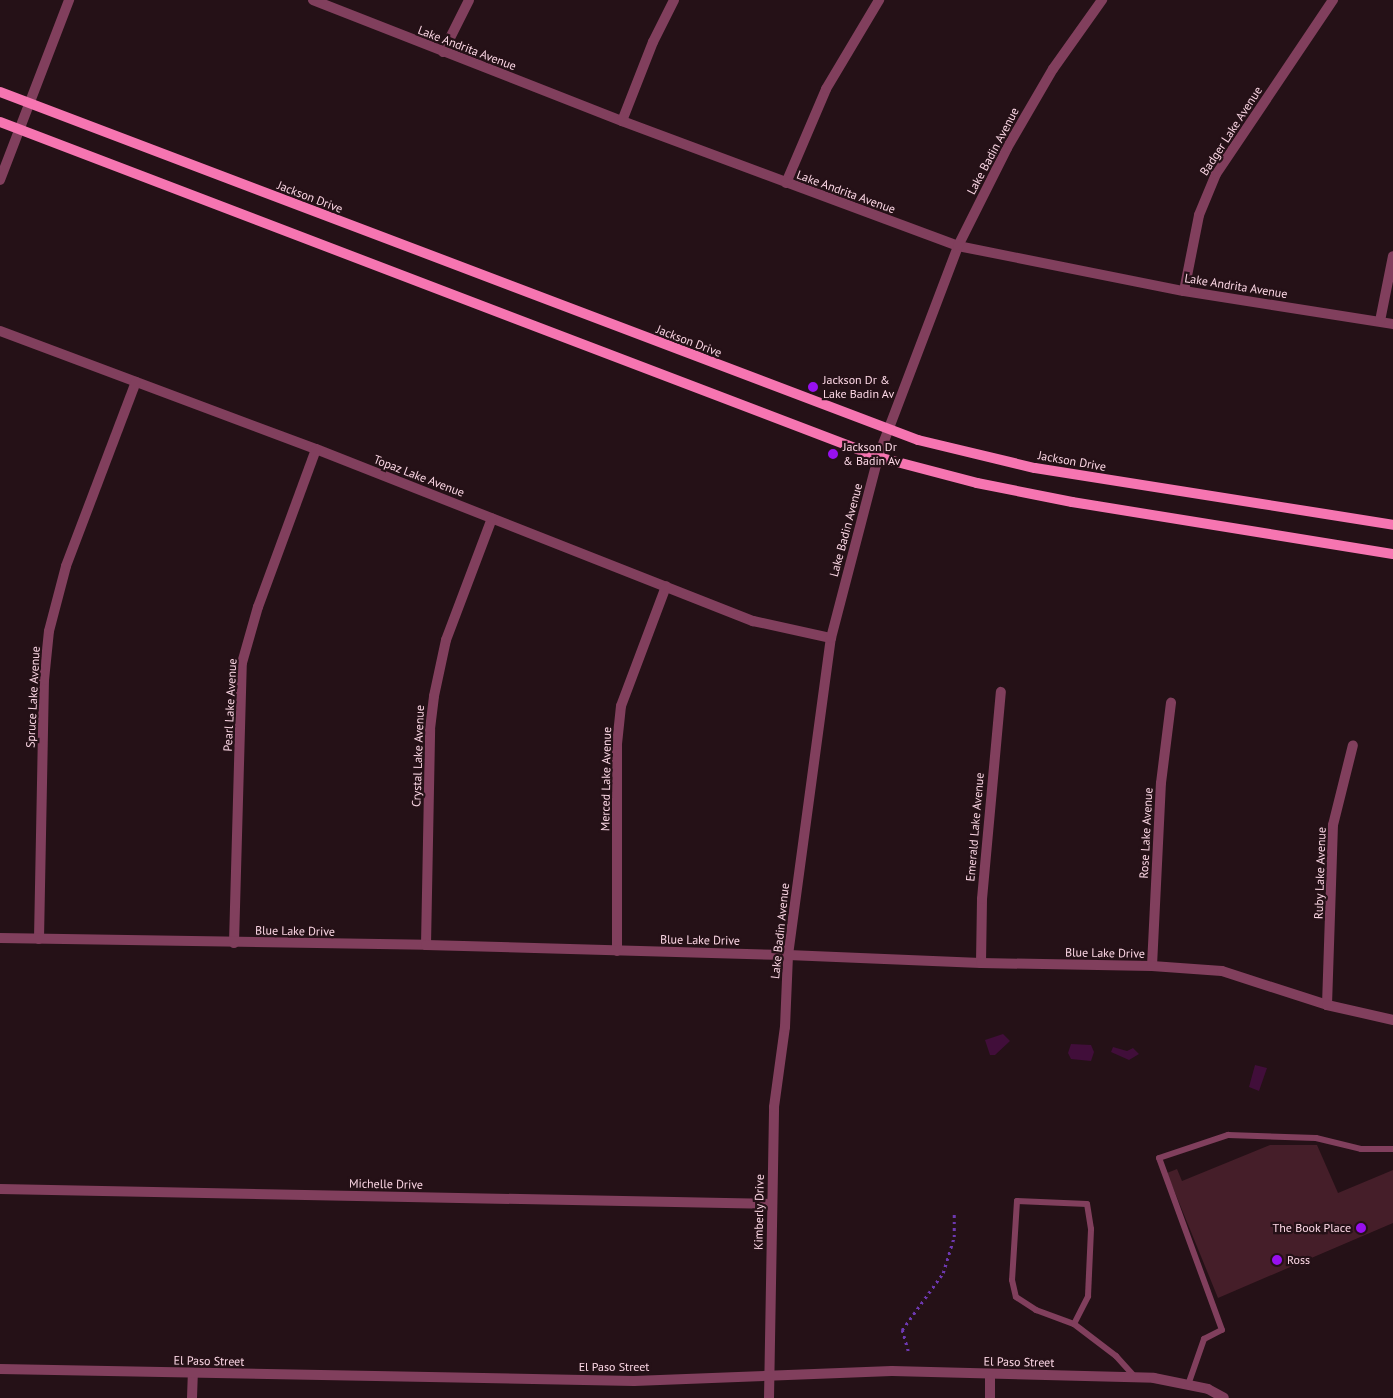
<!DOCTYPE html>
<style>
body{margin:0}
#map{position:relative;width:1393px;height:1398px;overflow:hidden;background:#251117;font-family:"PT Sans",sans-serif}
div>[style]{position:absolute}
.water>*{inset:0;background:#410e3a}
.building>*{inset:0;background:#451e29}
.path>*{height:2.5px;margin-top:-1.25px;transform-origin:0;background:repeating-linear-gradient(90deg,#6d38b0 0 2.5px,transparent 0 6.5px)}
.service>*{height:6px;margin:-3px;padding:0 3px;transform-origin:3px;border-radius:3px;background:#813f5d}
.minor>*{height:10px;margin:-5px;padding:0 5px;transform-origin:5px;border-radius:5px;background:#813f5d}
.tertiary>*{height:10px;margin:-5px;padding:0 5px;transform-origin:5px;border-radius:5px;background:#813f5d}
.secondary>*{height:10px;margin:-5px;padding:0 5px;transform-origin:5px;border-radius:5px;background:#f675b1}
.dots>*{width:14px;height:14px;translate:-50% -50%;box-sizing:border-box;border:2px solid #251117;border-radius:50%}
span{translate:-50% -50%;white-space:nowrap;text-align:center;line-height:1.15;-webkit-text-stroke:4.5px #251117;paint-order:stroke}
.street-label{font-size:12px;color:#fcd7e5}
.poi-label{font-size:12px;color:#fcd7e5}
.left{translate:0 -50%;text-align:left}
.right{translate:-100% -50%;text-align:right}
</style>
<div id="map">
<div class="water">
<i style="clip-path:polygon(1003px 1034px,1010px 1041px,995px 1055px,990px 1055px,985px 1040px)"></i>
<i style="clip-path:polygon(1071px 1044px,1091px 1045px,1094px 1052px,1091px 1061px,1071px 1059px,1068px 1053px)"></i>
<i style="clip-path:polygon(1113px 1047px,1127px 1051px,1133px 1048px,1139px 1054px,1129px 1060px,1111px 1052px)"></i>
<i style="clip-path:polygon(1255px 1065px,1267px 1068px,1259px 1091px,1249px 1087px)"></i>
</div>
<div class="building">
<i style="clip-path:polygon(1270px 1145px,1317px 1145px,1338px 1193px,1393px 1170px,1393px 1223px,1218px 1298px,1167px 1173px,1177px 1169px,1182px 1181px)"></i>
</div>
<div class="path">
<i style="left:908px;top:1351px;width:22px;rotate:-106deg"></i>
<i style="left:902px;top:1330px;width:70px;rotate:-54.3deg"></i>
<i style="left:943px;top:1273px;width:38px;rotate:-73deg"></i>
<i style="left:954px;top:1237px;width:23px;rotate:-90deg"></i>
</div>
<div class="service">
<i style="left:1074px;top:1324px;width:31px;rotate:-63deg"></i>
<i style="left:1088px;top:1296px;width:67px;rotate:-87.4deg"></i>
<i style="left:1091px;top:1229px;width:25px;rotate:-99deg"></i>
<i style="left:1087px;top:1204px;width:70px;rotate:-177.5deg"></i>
<i style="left:1017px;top:1201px;width:79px;rotate:93.6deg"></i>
<i style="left:1012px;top:1280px;width:17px;rotate:77deg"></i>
<i style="left:1016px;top:1297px;width:24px;rotate:33deg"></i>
<i style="left:1036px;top:1310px;width:40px;rotate:20.2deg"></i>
<i style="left:1074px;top:1324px;width:53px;rotate:37.3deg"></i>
<i style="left:1116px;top:1356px;width:28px;rotate:48deg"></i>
<i style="left:1188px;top:1385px;width:49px;rotate:-70.8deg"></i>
<i style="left:1204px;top:1339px;width:20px;rotate:-27deg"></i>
<i style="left:1222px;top:1330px;width:183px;rotate:-110.1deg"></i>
<i style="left:1159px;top:1158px;width:73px;rotate:-18.4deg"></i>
<i style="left:1228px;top:1135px;width:88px;rotate:2deg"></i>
<i style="left:1316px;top:1138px;width:46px;rotate:13.7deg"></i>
<i style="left:1361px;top:1149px;width:32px"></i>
</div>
<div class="minor">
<i style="left:313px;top:0;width:332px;rotate:21.4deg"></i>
<i style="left:622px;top:121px;width:358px;rotate:20.4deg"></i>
<i style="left:958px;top:246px;width:230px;rotate:11.3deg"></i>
<i style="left:1184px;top:291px;width:212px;rotate:9deg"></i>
<i style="left:443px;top:52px;width:58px;rotate:-63.4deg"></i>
<i style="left:622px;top:121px;width:85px;rotate:-68.6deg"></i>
<i style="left:653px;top:42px;width:47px;rotate:-63.4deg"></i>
<i style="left:786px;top:183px;width:102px;rotate:-66.9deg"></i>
<i style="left:826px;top:89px;width:104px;rotate:-59.2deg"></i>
<i style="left:1184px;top:291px;width:77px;rotate:-78.8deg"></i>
<i style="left:1199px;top:215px;width:44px;rotate:-67.5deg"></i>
<i style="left:1216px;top:174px;width:210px;rotate:-56.1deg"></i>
<i style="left:1380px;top:321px;width:66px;rotate:-78.7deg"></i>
<i style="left:0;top:331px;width:337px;rotate:20.5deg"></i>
<i style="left:316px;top:449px;width:470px;rotate:21.5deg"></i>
<i style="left:753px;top:621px;width:80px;rotate:12.3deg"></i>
<i style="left:39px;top:939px;width:259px;rotate:-88.9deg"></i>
<i style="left:44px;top:680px;width:49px;rotate:-84.2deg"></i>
<i style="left:49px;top:631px;width:67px;rotate:-75.3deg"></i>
<i style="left:66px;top:566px;width:197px;rotate:-69.2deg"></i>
<i style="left:234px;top:943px;width:280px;rotate:-88.4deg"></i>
<i style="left:242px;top:663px;width:58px;rotate:-74.1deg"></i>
<i style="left:258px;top:607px;width:168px;rotate:-69.8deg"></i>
<i style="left:426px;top:945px;width:216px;rotate:-88.9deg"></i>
<i style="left:430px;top:729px;width:33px;rotate:-83deg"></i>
<i style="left:434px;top:696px;width:57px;rotate:-77.9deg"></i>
<i style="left:446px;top:640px;width:130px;rotate:-69.3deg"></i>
<i style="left:617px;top:951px;width:207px;rotate:-90deg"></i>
<i style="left:617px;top:744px;width:38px;rotate:-84deg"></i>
<i style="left:621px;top:706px;width:128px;rotate:-69.4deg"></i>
<i style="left:981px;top:963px;width:64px;rotate:-89.1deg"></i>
<i style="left:982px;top:899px;width:208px;rotate:-84.8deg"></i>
<i style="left:1152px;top:966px;width:183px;rotate:-87.2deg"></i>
<i style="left:1161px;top:783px;width:81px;rotate:-82.9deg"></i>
<i style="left:1327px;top:1005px;width:180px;rotate:-88.1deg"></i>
<i style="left:1333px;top:825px;width:82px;rotate:-76deg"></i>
<i style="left:0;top:1189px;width:772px;rotate:1.11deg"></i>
<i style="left:192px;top:1398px;width:25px;rotate:-88deg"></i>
<i style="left:769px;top:1398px;width:291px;rotate:-89deg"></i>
<i style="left:774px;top:1107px;width:81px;rotate:-82.2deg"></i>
<i style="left:785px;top:1027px;width:72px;rotate:-87.6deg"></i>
<i style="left:788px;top:955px;width:320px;rotate:-82.3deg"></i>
<i style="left:831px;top:638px;width:187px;rotate:-75.4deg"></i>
<i style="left:878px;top:457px;width:226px;rotate:-69.2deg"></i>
<i style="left:958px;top:246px;width:110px;rotate:-63.4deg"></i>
<i style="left:1007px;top:148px;width:91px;rotate:-59.8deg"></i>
<i style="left:1053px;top:69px;width:85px;rotate:-54.6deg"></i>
<i style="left:990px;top:1398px;width:24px;rotate:-90deg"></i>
</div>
<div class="tertiary">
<i style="left:0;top:180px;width:193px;rotate:-69deg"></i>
<i style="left:0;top:938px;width:426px;rotate:0.9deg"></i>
<i style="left:426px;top:945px;width:362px;rotate:1.6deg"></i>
<i style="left:788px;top:955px;width:193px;rotate:2.4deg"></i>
<i style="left:981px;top:963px;width:171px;rotate:1deg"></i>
<i style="left:1152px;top:966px;width:70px;rotate:4.1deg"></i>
<i style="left:1222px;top:971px;width:110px;rotate:17.9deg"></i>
<i style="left:1327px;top:1005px;width:68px;rotate:12.8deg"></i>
<i style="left:0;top:1369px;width:634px;rotate:1.08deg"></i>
<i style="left:634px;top:1381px;width:258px;rotate:-2.2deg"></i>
<i style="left:892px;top:1371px;width:262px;rotate:1.5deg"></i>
<i style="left:1154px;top:1378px;width:55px;rotate:11.5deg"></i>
<i style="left:1208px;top:1389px;width:18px;rotate:29deg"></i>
</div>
<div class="secondary">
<i style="left:0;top:92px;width:982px;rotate:20.76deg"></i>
<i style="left:918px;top:440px;width:120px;rotate:13.5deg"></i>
<i style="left:1035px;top:468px;width:363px;rotate:9deg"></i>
<i style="left:0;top:122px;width:940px;rotate:20.88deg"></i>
<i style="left:878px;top:457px;width:102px;rotate:14.7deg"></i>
<i style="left:977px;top:483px;width:97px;rotate:11.3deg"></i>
<i style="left:1072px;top:502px;width:325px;rotate:9.2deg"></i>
</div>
<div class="dots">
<i style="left:813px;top:387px;background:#9810ef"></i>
<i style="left:833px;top:454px;background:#9810ef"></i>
<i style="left:1361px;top:1228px;background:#9810ef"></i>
<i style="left:1277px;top:1260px;background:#9810ef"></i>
</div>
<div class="street-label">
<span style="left:467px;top:48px;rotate:21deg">Lake Andrita Avenue</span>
<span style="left:1231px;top:131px;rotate:-57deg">Badger Lake Avenue</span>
<span style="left:993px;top:151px;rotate:-62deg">Lake Badin Avenue</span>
<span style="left:846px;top:192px;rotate:20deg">Lake Andrita Avenue</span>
<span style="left:310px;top:197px;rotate:21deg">Jackson Drive</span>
<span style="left:1236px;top:286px;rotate:9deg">Lake Andrita Avenue</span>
<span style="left:689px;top:341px;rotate:21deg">Jackson Drive</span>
<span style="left:1072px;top:461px;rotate:10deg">Jackson Drive</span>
<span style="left:419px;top:476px;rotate:21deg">Topaz Lake Avenue</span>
<span style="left:846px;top:530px;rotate:-75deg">Lake Badin Avenue</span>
<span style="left:33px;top:697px;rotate:-87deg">Spruce Lake Avenue</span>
<span style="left:230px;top:705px;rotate:-87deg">Pearl Lake Avenue</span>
<span style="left:418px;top:756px;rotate:-88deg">Crystal Lake Avenue</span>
<span style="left:606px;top:779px;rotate:-89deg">Merced Lake Avenue</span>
<span style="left:975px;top:827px;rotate:-85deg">Emerald Lake Avenue</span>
<span style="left:1146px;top:833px;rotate:-87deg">Rose Lake Avenue</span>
<span style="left:1320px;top:873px;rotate:-88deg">Ruby Lake Avenue</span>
<span style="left:295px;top:931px;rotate:1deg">Blue Lake Drive</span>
<span style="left:780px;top:931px;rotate:-84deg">Lake Badin Avenue</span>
<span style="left:700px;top:940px;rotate:1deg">Blue Lake Drive</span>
<span style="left:1105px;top:953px;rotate:1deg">Blue Lake Drive</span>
<span style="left:386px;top:1184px;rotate:1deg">Michelle Drive</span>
<span style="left:759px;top:1212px;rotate:-89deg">Kimberly Drive</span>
<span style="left:209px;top:1361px;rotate:1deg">El Paso Street</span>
<span style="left:1019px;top:1362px;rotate:1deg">El Paso Street</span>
<span style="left:614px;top:1367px">El Paso Street</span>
</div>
<div class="poi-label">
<span class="left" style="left:823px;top:387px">Jackson Dr &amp;<br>Lake Badin Av</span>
<span class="left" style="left:843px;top:454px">Jackson Dr<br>&amp; Badin Av</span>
<span class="right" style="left:1351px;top:1228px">The Book Place</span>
<span class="left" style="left:1287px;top:1260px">Ross</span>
</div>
</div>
